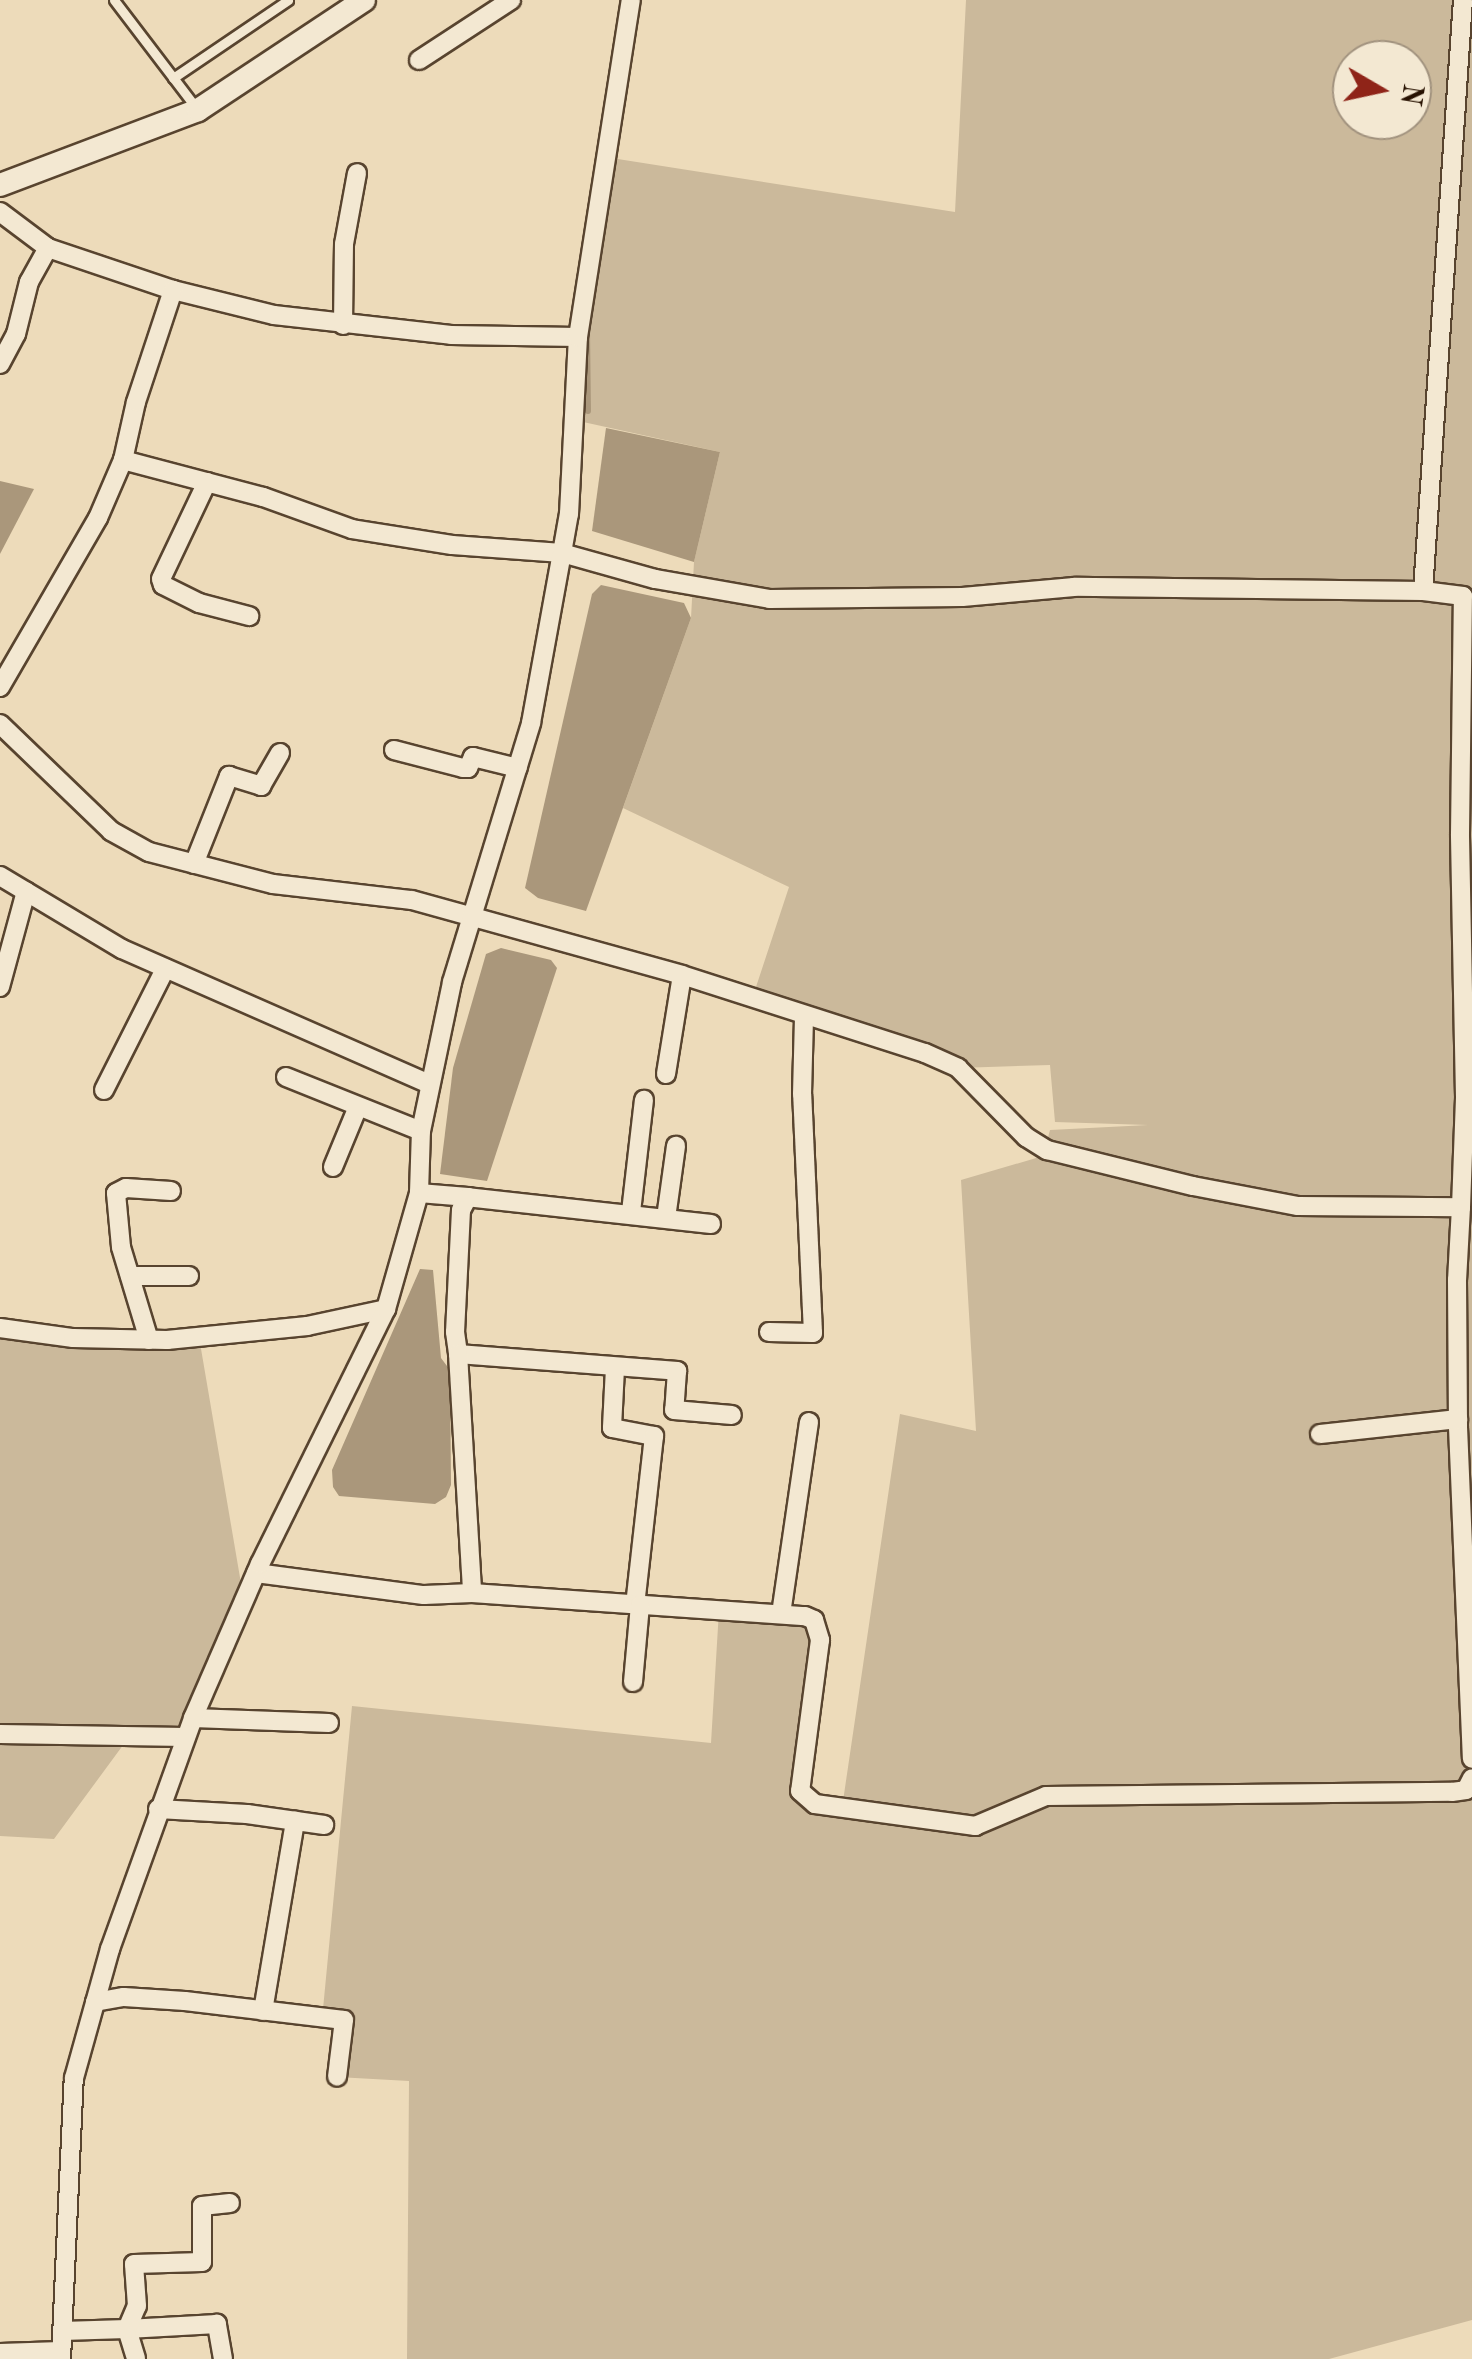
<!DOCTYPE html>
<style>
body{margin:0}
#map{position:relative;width:1472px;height:2359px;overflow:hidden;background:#eddbba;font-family:"Old Standard TT",serif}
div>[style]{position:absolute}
.green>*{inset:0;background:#cbb99b}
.water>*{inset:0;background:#aa977b}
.stream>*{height:6px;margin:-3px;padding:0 3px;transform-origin:3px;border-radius:3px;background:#aa977b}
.roads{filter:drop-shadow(2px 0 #58442f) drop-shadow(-2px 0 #58442f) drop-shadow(0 2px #58442f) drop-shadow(0 -2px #58442f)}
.service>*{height:9px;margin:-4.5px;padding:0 4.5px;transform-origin:4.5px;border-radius:4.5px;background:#f3e8d2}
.minor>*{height:18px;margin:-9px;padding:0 9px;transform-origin:9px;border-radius:9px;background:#f3e8d2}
.tertiary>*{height:22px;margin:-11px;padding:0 11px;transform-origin:11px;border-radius:11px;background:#f3e8d2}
span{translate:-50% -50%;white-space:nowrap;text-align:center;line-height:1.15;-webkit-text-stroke:10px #f3e8d2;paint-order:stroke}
.north{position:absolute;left:1332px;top:40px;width:100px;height:100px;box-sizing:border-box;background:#f3e8d2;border:2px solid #a1927e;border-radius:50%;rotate:99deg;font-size:28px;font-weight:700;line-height:40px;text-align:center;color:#271201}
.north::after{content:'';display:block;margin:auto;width:35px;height:45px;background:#8f2418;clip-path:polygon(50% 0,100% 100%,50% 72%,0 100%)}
</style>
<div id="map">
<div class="green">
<i style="clip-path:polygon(evenodd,966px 0,1472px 0,1472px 2320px,1329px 2359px,407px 2359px,409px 2081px,337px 2077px,344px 2020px,323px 2009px,352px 1706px,711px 1743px,719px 1610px,814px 1620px,806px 1799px,842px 1808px,900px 1414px,976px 1431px,961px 1180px,1043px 1156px,1050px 1130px,1148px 1125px,1055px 1122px,1050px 1065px,958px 1068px,754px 993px,789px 887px,623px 808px,691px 618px,694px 562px,720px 452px,574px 420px,605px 157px,955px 212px,966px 0,1352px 60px,1412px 60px,1412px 120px,1352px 120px,1352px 60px)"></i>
<i style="clip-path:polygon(0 1328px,199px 1337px,244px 1601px,185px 1737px,129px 1737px,54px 1839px,0 1836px)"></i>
</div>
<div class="water">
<i style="clip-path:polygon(606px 428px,720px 452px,694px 562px,592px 531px)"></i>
<i style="clip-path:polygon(0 481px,34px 489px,0 554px)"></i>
<i style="clip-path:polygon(601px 585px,684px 603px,691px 618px,586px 911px,538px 898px,525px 888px,592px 594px)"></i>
<i style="clip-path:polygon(501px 948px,551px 960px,557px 968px,487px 1181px,440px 1174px,453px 1068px,486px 954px)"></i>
<i style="clip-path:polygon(420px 1269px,433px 1270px,441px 1358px,450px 1370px,451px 1485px,446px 1497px,435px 1504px,339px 1496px,333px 1487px,332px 1470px)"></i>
</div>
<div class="stream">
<i style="left:587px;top:332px;width:79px;rotate:89.3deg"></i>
</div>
<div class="roads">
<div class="service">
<i style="left:114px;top:0;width:137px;rotate:52.7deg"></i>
<i style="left:173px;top:78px;width:139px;rotate:-34.1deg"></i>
</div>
<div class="minor">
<i style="left:419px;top:60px;width:110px;rotate:-33.1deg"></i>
<i style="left:0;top:212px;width:60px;rotate:36.9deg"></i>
<i style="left:48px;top:248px;width:132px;rotate:18.6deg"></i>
<i style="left:173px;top:290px;width:104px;rotate:13.9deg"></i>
<i style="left:274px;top:315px;width:178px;rotate:6.4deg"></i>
<i style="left:451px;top:335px;width:127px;rotate:0.9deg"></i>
<i style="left:343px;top:325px;width:81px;rotate:-89.3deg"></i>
<i style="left:344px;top:244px;width:72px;rotate:-79.6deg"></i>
<i style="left:0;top:364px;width:34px;rotate:-62deg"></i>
<i style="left:16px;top:334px;width:54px;rotate:-76deg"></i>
<i style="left:29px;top:282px;width:39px;rotate:-61deg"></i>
<i style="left:207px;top:482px;width:107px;rotate:115.4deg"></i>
<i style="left:161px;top:579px;width:6px;rotate:72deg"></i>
<i style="left:163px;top:585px;width:40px;rotate:26.6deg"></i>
<i style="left:199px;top:603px;width:52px;rotate:14.6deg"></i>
<i style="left:1423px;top:591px;width:592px;rotate:-86.13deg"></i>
<i style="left:0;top:687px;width:195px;rotate:-59.9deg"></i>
<i style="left:98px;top:518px;width:63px;rotate:-66.7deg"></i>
<i style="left:123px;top:460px;width:59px;rotate:-77.4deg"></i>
<i style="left:136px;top:402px;width:118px;rotate:-71.7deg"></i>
<i style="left:0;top:724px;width:154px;rotate:43.9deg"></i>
<i style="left:111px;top:831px;width:43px;rotate:28.9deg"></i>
<i style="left:149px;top:852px;width:128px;rotate:14.5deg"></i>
<i style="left:273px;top:884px;width:140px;rotate:6.6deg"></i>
<i style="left:412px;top:900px;width:280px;rotate:15.5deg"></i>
<i style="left:682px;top:975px;width:255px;rotate:17.8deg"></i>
<i style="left:925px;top:1053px;width:36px;rotate:24deg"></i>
<i style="left:958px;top:1068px;width:97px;rotate:45.4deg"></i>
<i style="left:1026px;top:1137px;width:25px;rotate:32deg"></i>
<i style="left:1047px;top:1150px;width:150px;rotate:13.9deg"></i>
<i style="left:1193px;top:1186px;width:107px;rotate:10.8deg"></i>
<i style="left:1298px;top:1206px;width:163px;rotate:0.4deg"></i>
<i style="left:1461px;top:1207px;width:110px;rotate:-87.9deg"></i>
<i style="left:1465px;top:1097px;width:263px;rotate:-91.1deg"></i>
<i style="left:1460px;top:834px;width:238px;rotate:-89.3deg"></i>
<i style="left:1463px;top:596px;width:40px;rotate:-172.9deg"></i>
<i style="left:1423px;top:591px;width:349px;rotate:-179.3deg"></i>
<i style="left:1074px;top:587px;width:112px;rotate:174.9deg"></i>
<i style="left:962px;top:597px;width:192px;rotate:179.4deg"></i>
<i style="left:770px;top:599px;width:117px;rotate:-170.1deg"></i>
<i style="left:655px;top:579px;width:97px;rotate:-164.4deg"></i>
<i style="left:562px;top:553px;width:110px;rotate:-175.8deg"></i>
<i style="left:452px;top:545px;width:101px;rotate:-170.9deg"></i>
<i style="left:352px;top:529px;width:95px;rotate:-160.2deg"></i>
<i style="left:263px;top:497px;width:145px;rotate:-165.2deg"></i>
<i style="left:394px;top:750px;width:71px;rotate:14.6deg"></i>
<i style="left:463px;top:768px;width:5px"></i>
<i style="left:468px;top:768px;width:12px;rotate:-66deg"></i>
<i style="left:473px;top:757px;width:46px;rotate:13.7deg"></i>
<i style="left:194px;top:864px;width:95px;rotate:-68.3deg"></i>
<i style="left:229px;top:776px;width:34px;rotate:17deg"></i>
<i style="left:261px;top:786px;width:38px;rotate:-60deg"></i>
<i style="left:0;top:876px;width:142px;rotate:30.9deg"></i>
<i style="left:122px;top:949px;width:335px;rotate:23.7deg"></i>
<i style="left:0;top:987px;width:99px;rotate:-74.8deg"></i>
<i style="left:666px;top:1074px;width:100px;rotate:-80.8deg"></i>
<i style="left:286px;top:1077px;width:145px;rotate:21.8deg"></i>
<i style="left:104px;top:1090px;width:136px;rotate:-63.2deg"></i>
<i style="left:333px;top:1167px;width:63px;rotate:-67.5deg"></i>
<i style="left:419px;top:1193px;width:49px;rotate:4.7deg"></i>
<i style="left:1461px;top:1207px;width:73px;rotate:93.1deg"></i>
<i style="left:1457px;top:1280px;width:147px;rotate:89.6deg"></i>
<i style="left:1458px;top:1427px;width:332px;rotate:87.6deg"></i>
<i style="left:631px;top:1212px;width:113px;rotate:-83.4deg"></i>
<i style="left:666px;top:1218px;width:73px;rotate:-82.1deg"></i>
<i style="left:711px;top:1224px;width:244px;rotate:-173.7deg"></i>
<i style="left:468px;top:1197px;width:15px;rotate:118deg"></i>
<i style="left:461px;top:1210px;width:122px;rotate:92.8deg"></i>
<i style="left:455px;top:1332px;width:22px;rotate:82deg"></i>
<i style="left:458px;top:1354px;width:220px;rotate:4.4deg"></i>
<i style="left:677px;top:1371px;width:39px;rotate:94deg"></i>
<i style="left:674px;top:1410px;width:58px;rotate:4.9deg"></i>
<i style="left:130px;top:1276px;width:59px"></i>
<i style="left:0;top:1328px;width:74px;rotate:7.8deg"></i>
<i style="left:73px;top:1338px;width:94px;rotate:1.2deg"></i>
<i style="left:167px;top:1340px;width:141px;rotate:-5.7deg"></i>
<i style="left:307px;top:1326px;width:81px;rotate:-12.1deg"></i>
<i style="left:769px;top:1332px;width:44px;rotate:1.3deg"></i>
<i style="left:813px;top:1333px;width:239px;rotate:-92.6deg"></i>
<i style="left:802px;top:1094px;width:77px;rotate:-88.5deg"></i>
<i style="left:149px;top:1340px;width:97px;rotate:-106.8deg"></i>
<i style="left:121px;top:1247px;width:54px;rotate:-95.3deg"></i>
<i style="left:116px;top:1193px;width:11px;rotate:-27deg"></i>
<i style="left:126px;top:1188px;width:45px;rotate:3.8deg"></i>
<i style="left:458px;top:1354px;width:239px;rotate:86.6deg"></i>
<i style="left:615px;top:1368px;width:60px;rotate:92.9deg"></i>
<i style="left:612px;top:1428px;width:43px;rotate:10.8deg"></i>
<i style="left:654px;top:1436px;width:170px;rotate:96.4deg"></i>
<i style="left:1320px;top:1434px;width:139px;rotate:-6.2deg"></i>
<i style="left:256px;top:1573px;width:169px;rotate:7.5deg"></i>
<i style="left:424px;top:1595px;width:48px;rotate:-2.4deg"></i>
<i style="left:472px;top:1593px;width:334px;rotate:4deg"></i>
<i style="left:805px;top:1616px;width:10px;rotate:24deg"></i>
<i style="left:814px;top:1620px;width:21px;rotate:73deg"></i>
<i style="left:820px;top:1640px;width:152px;rotate:97.5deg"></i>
<i style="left:800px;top:1791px;width:20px;rotate:41deg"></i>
<i style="left:815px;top:1804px;width:162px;rotate:7.8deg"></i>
<i style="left:975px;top:1826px;width:77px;rotate:-22.9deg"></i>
<i style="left:1046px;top:1796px;width:406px;rotate:-0.6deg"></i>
<i style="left:1452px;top:1792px;width:14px;rotate:-8deg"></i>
<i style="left:1466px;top:1790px;width:13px;rotate:-63deg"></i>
<i style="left:781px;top:1614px;width:194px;rotate:-81.7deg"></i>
<i style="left:633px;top:1682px;width:77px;rotate:-84.8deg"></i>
<i style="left:193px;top:1718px;width:136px;rotate:2.1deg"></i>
<i style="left:0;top:1734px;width:185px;rotate:0.9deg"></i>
<i style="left:158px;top:1809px;width:89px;rotate:3.2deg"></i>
<i style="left:247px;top:1814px;width:78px;rotate:8.1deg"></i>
<i style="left:95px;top:2002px;width:29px;rotate:-10deg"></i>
<i style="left:124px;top:1997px;width:61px;rotate:3.8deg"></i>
<i style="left:185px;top:2001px;width:160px;rotate:6.8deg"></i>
<i style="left:344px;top:2020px;width:57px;rotate:97deg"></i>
<i style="left:263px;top:2011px;width:193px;rotate:-80.4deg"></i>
<i style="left:62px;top:2331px;width:65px;rotate:-1.8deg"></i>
<i style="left:127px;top:2329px;width:31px;rotate:73deg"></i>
<i style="left:0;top:2353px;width:61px;rotate:-1.9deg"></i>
<i style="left:61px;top:2359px;width:281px;rotate:-87.4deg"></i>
<i style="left:74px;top:2078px;width:134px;rotate:-74.4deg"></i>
<i style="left:110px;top:1949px;width:245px;rotate:-70.2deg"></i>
<i style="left:193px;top:1718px;width:168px;rotate:-66.5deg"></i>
<i style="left:260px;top:1564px;width:284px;rotate:-63.7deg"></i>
<i style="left:386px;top:1309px;width:121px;rotate:-74.1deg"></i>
<i style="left:419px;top:1193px;width:62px;rotate:-88.2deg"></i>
<i style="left:421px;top:1131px;width:152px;rotate:-78.2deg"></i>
<i style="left:452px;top:982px;width:271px;rotate:-73deg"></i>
<i style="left:531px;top:723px;width:173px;rotate:-79.7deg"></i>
<i style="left:562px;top:553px;width:40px;rotate:-80deg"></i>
<i style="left:569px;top:514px;width:177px;rotate:-87.1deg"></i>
<i style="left:578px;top:337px;width:341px;rotate:-81.1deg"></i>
<i style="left:223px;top:2359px;width:36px;rotate:-100deg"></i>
<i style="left:217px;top:2324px;width:90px;rotate:176.8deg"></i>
<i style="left:127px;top:2329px;width:25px;rotate:-67deg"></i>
<i style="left:137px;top:2306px;width:42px;rotate:-94.1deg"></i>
<i style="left:134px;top:2264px;width:68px;rotate:-1.7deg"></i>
<i style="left:202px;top:2262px;width:56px;rotate:-90deg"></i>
<i style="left:202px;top:2206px;width:28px;rotate:-6deg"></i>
</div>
<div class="tertiary">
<i style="left:0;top:185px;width:212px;rotate:-20.7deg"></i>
<i style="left:198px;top:110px;width:199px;rotate:-33.5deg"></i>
</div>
</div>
<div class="north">N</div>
</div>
